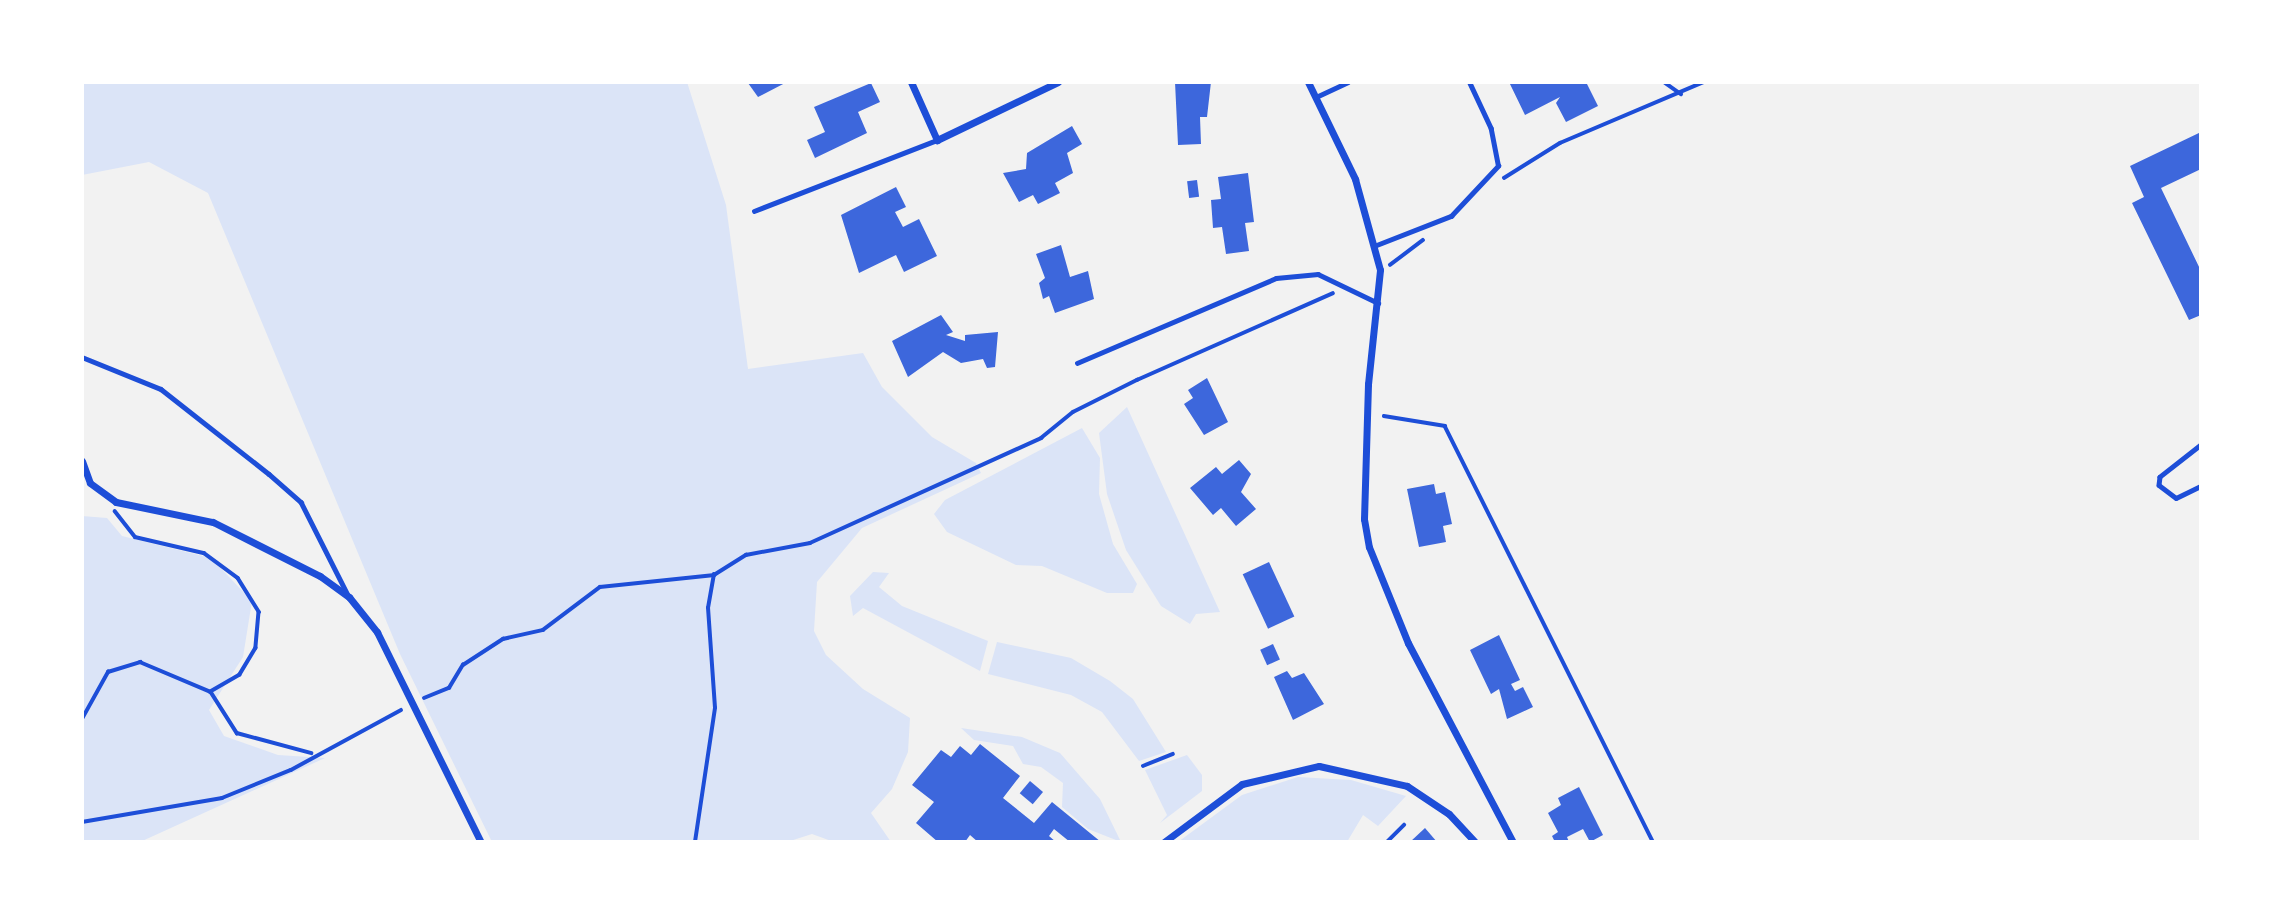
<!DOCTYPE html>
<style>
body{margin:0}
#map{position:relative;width:2283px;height:924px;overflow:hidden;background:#f2f2f2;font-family:"Noto Serif",serif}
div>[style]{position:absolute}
.green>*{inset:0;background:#dbe4f7}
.building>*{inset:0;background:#3d67dc;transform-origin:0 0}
.path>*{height:3.5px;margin:-1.75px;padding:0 1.75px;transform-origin:1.75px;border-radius:1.75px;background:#1d4ed8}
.service>*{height:4.5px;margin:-2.25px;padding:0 2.25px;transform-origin:2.25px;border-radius:2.25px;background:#1d4ed8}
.minor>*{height:7px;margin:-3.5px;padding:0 3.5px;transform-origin:3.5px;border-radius:3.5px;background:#1d4ed8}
span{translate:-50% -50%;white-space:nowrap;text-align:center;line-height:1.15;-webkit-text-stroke:7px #fff;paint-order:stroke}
.frame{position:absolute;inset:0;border:84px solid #fff;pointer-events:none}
</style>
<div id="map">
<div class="green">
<i style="clip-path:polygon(82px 82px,687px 82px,726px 205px,748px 369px,863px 353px,882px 387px,932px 437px,976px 463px,981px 473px,862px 528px,817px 582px,814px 631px,826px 655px,863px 689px,910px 718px,908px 752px,892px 789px,871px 813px,891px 842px,834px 842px,812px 834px,787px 842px,492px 842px,400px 654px,208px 193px,149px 162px,82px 175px)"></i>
<i style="clip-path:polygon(1127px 407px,1220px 612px,1196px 614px,1190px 624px,1161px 606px,1126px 550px,1107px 494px,1099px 433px)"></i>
<i style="clip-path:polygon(1082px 428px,1100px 458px,1099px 494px,1113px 544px,1137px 584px,1133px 593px,1107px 593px,1042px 566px,1016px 565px,947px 532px,934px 514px,945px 500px)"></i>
<i style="clip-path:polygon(82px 516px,107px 518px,122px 536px,211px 558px,252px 601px,243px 657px,209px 710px,224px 736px,278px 755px,325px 758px,140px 842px,82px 842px)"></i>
<i style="clip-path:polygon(873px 572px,889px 573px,879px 587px,902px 606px,988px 641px,980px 671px,863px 608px,853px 616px,850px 596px)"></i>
<i style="clip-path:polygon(997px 642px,1071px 658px,1110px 681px,1133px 699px,1166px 752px,1139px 761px,1102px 712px,1071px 695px,988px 674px)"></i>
<i style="clip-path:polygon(961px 728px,1022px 737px,1060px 753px,1100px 799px,1121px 842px,1088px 829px,1062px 807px,1063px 783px,1041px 767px,1023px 764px,1013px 746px,974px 740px)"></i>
<i style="clip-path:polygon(1187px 755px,1202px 775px,1202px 791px,1160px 823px,1167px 815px,1145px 770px)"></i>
<i style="clip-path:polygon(1298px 777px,1351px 780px,1406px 796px,1378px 826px,1363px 815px,1347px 842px,1178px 842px,1242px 795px)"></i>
</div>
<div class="building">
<i style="clip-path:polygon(787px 82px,758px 97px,748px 83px,750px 82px)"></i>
<i style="clip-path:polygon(1175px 82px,1211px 82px,1207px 117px,1200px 117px,1201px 144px,1178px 145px)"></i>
<i style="clip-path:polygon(1509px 82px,1586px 82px,1598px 106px,1566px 122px,1556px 103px,1560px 97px,1525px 115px)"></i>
<i style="clip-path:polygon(871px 83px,880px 102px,858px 112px,867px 133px,815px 158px,807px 140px,825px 132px,814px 107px)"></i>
<i style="clip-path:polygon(1072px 126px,1082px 144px,1067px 153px,1073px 173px,1055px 183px,1060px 193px,1038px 204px,1033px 195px,1019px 202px,1003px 173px,1026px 169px,1027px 153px)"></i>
<i style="clip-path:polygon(2201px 132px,2201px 169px,2161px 188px,2201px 271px,2201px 315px,2189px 320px,2132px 203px,2144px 197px,2130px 166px)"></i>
<i style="clip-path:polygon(1248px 173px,1254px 222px,1245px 223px,1249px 251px,1226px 254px,1222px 227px,1213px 228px,1211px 200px,1221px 199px,1218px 177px)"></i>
<i style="left:1197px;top:180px;width:17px;height:10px;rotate:83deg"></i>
<i style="clip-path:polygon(896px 187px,906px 207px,895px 212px,903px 227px,919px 219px,937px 256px,904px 272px,896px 255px,859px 273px,841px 215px)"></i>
<i style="clip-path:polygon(1061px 245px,1070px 277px,1088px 271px,1094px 299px,1055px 313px,1049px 296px,1043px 299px,1039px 283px,1045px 278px,1036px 254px)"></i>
<i style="clip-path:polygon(941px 315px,953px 332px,946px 335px,965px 341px,965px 335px,998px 332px,995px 367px,987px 368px,983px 359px,961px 363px,943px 352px,908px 377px,892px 341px)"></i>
<i style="clip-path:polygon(1207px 378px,1228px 422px,1204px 435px,1184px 404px,1193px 398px,1188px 390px)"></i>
<i style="clip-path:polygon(1239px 460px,1251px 474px,1241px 492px,1256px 509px,1236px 526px,1221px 508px,1213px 515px,1190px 488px,1216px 467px,1222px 474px)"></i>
<i style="clip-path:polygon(1434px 484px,1436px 494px,1445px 492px,1452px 524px,1443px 526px,1446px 542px,1419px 547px,1407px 489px)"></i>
<i style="left:1269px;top:562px;width:60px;height:29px;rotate:65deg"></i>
<i style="clip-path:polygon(1499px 635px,1520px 680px,1511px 684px,1515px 691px,1523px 687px,1533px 707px,1507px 719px,1499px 689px,1491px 694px,1470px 650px)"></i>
<i style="left:1273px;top:644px;width:17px;height:14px;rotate:66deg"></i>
<i style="clip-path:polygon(1287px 671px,1292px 678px,1304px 673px,1324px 704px,1293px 720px,1274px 677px)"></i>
<i style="clip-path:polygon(980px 744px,1020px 776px,1003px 798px,1034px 823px,1052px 802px,1101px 842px,1070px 842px,1054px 829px,1049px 836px,1056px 842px,978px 842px,970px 835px,965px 842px,938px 842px,916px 823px,934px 802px,912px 785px,941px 750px,951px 757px,960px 746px,971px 755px)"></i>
<i style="left:1030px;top:781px;width:17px;height:16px;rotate:40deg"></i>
<i style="clip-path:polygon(1579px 787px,1603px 835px,1590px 842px,1583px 829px,1567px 837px,1569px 842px,1555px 842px,1552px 836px,1558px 832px,1548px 813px,1561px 805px,1558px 798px)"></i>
<i style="clip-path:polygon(1425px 828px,1437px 842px,1410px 842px)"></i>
</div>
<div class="path">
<i style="left:1664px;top:82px;width:21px;rotate:35deg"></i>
<i style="left:1504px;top:178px;width:66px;rotate:-32deg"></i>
<i style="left:1560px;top:143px;width:156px;rotate:-23deg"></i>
<i style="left:1390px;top:265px;width:41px;rotate:-37.1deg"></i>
<i style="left:1384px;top:416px;width:62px;rotate:9.3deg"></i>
<i style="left:1445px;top:426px;width:465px;rotate:63.4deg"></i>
<i style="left:115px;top:511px;width:33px;rotate:52deg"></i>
<i style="left:135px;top:537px;width:71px;rotate:13.1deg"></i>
<i style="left:204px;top:553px;width:42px;rotate:36.3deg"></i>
<i style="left:238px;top:578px;width:40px;rotate:58deg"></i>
<i style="left:259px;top:612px;width:36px;rotate:95deg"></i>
<i style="left:256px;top:648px;width:31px;rotate:121deg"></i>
<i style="left:240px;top:675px;width:34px;rotate:150deg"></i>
<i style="left:424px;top:698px;width:27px;rotate:-22deg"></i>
<i style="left:449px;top:688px;width:27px;rotate:-59deg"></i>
<i style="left:463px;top:665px;width:48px;rotate:-33deg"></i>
<i style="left:503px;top:639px;width:41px;rotate:-12.7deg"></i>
<i style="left:543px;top:630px;width:71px;rotate:-37deg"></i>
<i style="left:600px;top:587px;width:115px;rotate:-6deg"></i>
<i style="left:714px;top:575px;width:38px;rotate:-32deg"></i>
<i style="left:746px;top:555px;width:65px;rotate:-10.6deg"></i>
<i style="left:810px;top:543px;width:254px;rotate:-24.4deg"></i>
<i style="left:1041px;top:438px;width:41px;rotate:-39.1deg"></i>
<i style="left:1073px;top:412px;width:72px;rotate:-26.6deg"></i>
<i style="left:1137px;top:380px;width:214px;rotate:-23.9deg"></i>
<i style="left:82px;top:719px;width:54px;rotate:-61deg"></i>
<i style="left:108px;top:672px;width:34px;rotate:-17deg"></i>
<i style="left:140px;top:662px;width:77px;rotate:22.9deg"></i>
<i style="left:211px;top:692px;width:49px;rotate:57.6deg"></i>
<i style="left:237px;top:733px;width:77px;rotate:15.1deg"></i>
<i style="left:1143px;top:766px;width:32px;rotate:-22deg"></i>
<i style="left:82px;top:822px;width:142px;rotate:-9.7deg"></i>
<i style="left:222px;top:798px;width:74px;rotate:-22.1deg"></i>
<i style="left:291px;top:770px;width:125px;rotate:-28.6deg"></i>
<i style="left:695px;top:842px;width:135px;rotate:-81.5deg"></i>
<i style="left:715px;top:708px;width:100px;rotate:-94deg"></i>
<i style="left:708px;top:608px;width:34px;rotate:-80deg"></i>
<i style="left:1387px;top:842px;width:24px;rotate:-45deg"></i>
</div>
<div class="service">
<i style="left:1316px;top:97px;width:35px;rotate:-25deg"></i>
<i style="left:754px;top:211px;width:196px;rotate:-21.2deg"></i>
<i style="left:1374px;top:246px;width:83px;rotate:-21.3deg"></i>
<i style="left:1451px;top:216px;width:69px;rotate:-46.8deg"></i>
<i style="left:1498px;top:166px;width:38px;rotate:-101deg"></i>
<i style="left:1491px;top:129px;width:52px;rotate:-115.1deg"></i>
<i style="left:82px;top:357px;width:85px;rotate:22.1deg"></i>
<i style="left:161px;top:389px;width:137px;rotate:38.2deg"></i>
<i style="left:269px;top:474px;width:43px;rotate:41.2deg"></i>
<i style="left:301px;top:502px;width:102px;rotate:63.2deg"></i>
<i style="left:1077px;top:363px;width:216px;rotate:-23.1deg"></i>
<i style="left:1276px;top:278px;width:42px;rotate:-5.4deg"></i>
<i style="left:1318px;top:274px;width:67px;rotate:25.8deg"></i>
<i style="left:2201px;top:445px;width:52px;rotate:142deg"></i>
<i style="left:2160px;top:477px;width:8px;rotate:97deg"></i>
<i style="left:2159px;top:485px;width:21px;rotate:37deg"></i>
<i style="left:2176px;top:498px;width:28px;rotate:-26deg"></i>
</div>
<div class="minor">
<i style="left:911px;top:82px;width:64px;rotate:65.9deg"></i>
<i style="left:937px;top:140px;width:134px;rotate:-25.6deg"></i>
<i style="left:1308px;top:82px;width:108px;rotate:64.1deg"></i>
<i style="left:1355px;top:179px;width:94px;rotate:74.6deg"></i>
<i style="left:1380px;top:270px;width:115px;rotate:96deg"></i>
<i style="left:1368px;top:384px;width:135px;rotate:91.7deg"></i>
<i style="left:1364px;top:519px;width:28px;rotate:80deg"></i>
<i style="left:1369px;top:547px;width:104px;rotate:67.9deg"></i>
<i style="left:1408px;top:643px;width:225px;rotate:62.2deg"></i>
<i style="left:82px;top:461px;width:23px;rotate:70deg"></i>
<i style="left:90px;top:483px;width:32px;rotate:36deg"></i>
<i style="left:116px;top:502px;width:99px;rotate:11.7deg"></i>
<i style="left:213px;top:522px;width:120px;rotate:26.8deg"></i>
<i style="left:320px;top:576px;width:36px;rotate:36deg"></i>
<i style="left:349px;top:597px;width:45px;rotate:51.3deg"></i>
<i style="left:377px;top:632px;width:234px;rotate:63.7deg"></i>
<i style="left:1164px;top:842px;width:97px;rotate:-36.6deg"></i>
<i style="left:1242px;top:784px;width:79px;rotate:-13.2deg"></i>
<i style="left:1319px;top:766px;width:90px;rotate:12.8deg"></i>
<i style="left:1407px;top:786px;width:50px;rotate:33.7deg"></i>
<i style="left:1449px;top:814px;width:38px;rotate:47deg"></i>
</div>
<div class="frame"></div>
</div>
